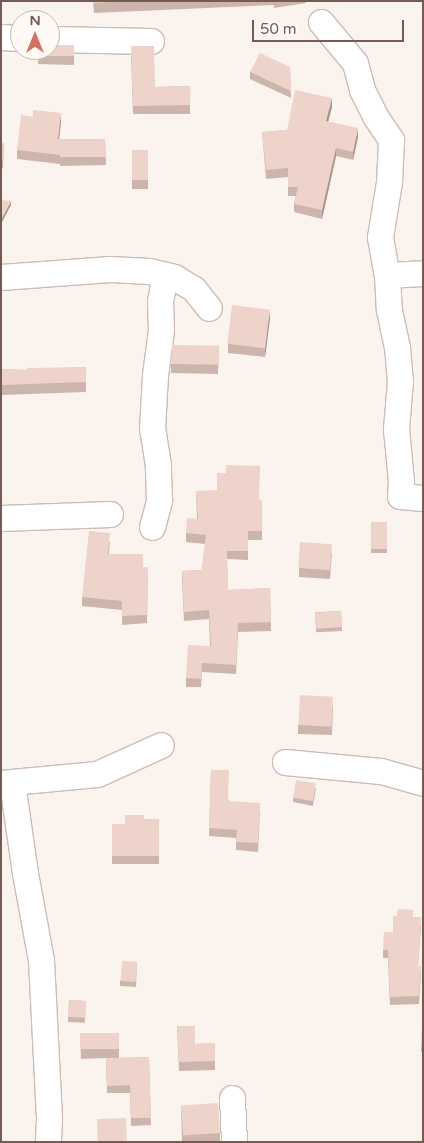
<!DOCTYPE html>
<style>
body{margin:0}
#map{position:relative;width:424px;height:1143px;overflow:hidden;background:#fbf4ee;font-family:"Varela Round",sans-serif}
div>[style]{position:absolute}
.roads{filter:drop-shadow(1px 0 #cdbcb4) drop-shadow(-1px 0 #cdbcb4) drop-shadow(0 1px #cdbcb4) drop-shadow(0 -1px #cdbcb4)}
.minor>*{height:25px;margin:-12.5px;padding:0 12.5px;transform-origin:12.5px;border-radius:12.5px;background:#fff}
.wall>*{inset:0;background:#ccb5ad;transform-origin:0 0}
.shaded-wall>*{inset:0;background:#a6948d}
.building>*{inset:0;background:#edd3c9;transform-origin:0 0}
span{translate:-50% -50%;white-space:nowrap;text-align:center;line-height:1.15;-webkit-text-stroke:4.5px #fef9f4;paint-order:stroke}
.frame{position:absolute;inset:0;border:2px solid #755b52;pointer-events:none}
.north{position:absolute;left:10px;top:10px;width:50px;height:50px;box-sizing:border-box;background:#fef9f4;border:1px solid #c7bab3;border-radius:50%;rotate:0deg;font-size:14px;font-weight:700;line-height:20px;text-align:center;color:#755b52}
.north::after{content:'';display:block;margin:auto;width:18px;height:22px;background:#d57063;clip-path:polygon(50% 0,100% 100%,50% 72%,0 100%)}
.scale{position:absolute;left:252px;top:20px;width:152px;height:22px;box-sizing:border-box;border:2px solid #755b52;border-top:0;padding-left:6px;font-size:15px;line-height:18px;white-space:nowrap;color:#755b52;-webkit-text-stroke:4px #fef9f4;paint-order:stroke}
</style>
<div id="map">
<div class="roads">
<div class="minor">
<i style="left:321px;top:22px;width:53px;rotate:50.3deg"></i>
<i style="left:355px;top:63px;width:28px;rotate:75deg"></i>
<i style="left:362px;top:90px;width:29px;rotate:63deg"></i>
<i style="left:375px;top:116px;width:29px;rotate:56deg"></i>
<i style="left:391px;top:140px;width:42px;rotate:92.7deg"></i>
<i style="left:389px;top:182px;width:56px;rotate:99.3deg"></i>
<i style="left:380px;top:237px;width:39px;rotate:80deg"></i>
<i style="left:387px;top:275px;width:36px;rotate:-3deg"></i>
<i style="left:1px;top:37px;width:19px;rotate:3deg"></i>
<i style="left:50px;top:39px;width:101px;rotate:1.1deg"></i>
<i style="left:387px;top:275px;width:35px;rotate:87deg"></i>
<i style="left:389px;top:310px;width:38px;rotate:78deg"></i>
<i style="left:397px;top:347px;width:34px;rotate:85deg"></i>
<i style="left:400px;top:381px;width:48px;rotate:94.8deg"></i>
<i style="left:396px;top:429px;width:52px;rotate:84.5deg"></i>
<i style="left:401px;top:481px;width:15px;rotate:94deg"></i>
<i style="left:400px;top:496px;width:23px;rotate:5deg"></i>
<i style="left:1px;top:277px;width:109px;rotate:-4.2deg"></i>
<i style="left:110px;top:269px;width:39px;rotate:3deg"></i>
<i style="left:149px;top:271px;width:26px;rotate:13deg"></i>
<i style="left:174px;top:277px;width:23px;rotate:31deg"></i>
<i style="left:194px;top:289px;width:24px;rotate:52deg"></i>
<i style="left:1px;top:518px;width:109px;rotate:-2.1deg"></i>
<i style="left:152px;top:527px;width:28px;rotate:-75deg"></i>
<i style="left:159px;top:500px;width:35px;rotate:-92deg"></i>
<i style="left:158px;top:465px;width:36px;rotate:-99deg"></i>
<i style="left:152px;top:429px;width:54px;rotate:-86.8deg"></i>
<i style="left:155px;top:375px;width:45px;rotate:-82.4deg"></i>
<i style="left:161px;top:330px;width:29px;rotate:-92deg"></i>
<i style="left:160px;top:301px;width:26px;rotate:-79deg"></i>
<i style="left:285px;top:762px;width:96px;rotate:5.4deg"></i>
<i style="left:381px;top:771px;width:44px;rotate:15.9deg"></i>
<i style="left:1px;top:783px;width:96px;rotate:-5.4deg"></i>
<i style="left:97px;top:774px;width:70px;rotate:-24.4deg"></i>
<i style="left:12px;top:783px;width:91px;rotate:81.8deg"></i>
<i style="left:25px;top:873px;width:88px;rotate:79.6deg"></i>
<i style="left:41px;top:960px;width:160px;rotate:87.1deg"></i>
<i style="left:49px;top:1120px;width:22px;rotate:93deg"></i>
<i style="left:232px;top:1098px;width:44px;rotate:87.4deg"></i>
</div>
</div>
<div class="wall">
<i style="clip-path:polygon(93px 1px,306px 1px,306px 3px,274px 8px,274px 5px,94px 13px)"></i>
<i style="clip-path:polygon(74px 45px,74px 65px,38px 64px,38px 50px)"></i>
<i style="clip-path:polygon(131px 55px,155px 87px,190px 86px,190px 114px,133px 114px)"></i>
<i style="clip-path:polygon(290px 67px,291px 98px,250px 79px,250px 72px)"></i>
<i style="clip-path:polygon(332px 107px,328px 122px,358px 137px,353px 160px,336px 156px,322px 219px,294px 212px,294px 204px,296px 196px,288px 196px,288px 177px,266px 179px,262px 132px,287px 130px)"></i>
<i style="clip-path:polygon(61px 122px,59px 139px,105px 139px,106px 165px,60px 166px,60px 164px,17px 159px,17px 150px)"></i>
<i style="clip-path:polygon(1px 143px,4px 143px,3px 168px,1px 168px)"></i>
<i style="left:132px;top:150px;width:16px;height:39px"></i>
<i style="clip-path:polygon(270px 318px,265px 357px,228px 353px,228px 344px)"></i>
<i style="clip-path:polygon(219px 346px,218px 374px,171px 373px,171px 364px)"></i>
<i style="clip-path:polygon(86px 367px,86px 392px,1px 395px,1px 369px,27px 370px)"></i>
<i style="clip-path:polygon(196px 491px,262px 500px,262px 540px,248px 540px,248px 560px,227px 559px,228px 590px,270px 588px,271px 631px,238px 632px,236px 674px,202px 672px,201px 687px,186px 687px,186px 678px,210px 646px,209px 619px,184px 621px,182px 580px,182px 571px,202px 570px,205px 544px,186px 542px,186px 533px,197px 519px)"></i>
<i style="left:371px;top:522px;width:16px;height:31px"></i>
<i style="clip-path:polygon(110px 541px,109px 554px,143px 567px,148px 567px,147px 623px,122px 625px,122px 610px,82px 606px,82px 597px)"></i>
<i style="clip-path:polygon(332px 553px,330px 579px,299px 577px,299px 568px)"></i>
<i style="left:341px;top:611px;width:20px;height:26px;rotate:87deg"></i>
<i style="clip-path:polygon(333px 705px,332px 735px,298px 734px,298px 725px)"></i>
<i style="clip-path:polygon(211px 770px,229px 801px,260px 811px,258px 852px,236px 850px,236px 838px,209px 836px)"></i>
<i style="clip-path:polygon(316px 788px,313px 806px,293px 802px,293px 798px)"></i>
<i style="clip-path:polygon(144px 819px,159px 819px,159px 864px,112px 864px,112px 824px,125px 824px)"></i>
<i style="clip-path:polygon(413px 917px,421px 926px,418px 966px,421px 974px,419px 1004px,390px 1005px,388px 958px,383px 958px,383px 950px,393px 932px)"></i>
<i style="clip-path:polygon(137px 962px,136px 987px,120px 986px,120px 981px)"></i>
<i style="left:69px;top:1000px;width:17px;height:22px;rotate:3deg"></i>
<i style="clip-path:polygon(423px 1004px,423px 1052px,421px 1052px)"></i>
<i style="clip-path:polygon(177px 1026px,195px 1044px,215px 1043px,215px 1070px,179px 1071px)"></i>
<i style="clip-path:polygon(119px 1033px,119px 1058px,149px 1057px,151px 1125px,131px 1126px,130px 1093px,107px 1093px,106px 1058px,81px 1059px,80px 1034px)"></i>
<i style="clip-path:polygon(181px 1105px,220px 1133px,220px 1142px,182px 1142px)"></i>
</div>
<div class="shaded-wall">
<i style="clip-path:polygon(332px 98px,332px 107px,326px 130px,326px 121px)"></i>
<i style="clip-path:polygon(61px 113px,61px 122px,58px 148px,58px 139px)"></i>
<i style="clip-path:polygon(358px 128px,358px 137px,353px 160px,353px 152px)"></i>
<i style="clip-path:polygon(336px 148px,336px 156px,322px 219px,322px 210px)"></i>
<i style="clip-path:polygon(11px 201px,11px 205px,1px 224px,1px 220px)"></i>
<i style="clip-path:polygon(270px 310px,270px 318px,265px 357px,265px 348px)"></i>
</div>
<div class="building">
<i style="clip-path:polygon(94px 1px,130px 1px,94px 3px)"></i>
<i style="clip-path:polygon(50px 45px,74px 45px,74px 56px,38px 56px,38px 50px,50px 50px)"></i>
<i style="clip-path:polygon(131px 46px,154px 46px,155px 87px,190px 86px,190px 105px,133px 106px)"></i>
<i style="clip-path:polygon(260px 53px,290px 67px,291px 91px,250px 72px)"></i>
<i style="clip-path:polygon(295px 90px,332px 98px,326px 121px,358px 128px,353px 152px,336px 148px,322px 210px,294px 204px,298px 187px,288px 187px,288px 168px,266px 170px,262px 132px,287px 130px)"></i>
<i style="clip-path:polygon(33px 110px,61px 113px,58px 139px,105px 139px,106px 157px,60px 157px,60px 155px,17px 150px,21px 115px,33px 117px)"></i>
<i style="clip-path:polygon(1px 143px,4px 143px,3px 159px,1px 159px)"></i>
<i style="left:132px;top:150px;width:16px;height:30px"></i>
<i style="clip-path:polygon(1px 200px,11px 201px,1px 220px)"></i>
<i style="left:232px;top:305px;width:38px;height:39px;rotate:7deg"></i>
<i style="left:172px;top:345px;width:47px;height:19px;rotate:1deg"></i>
<i style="clip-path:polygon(86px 367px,86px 382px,1px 385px,1px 369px,27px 370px,27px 368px)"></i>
<i style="clip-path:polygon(226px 465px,260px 466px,259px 500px,262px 500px,262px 531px,248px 531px,248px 551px,227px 551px,228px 590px,270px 588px,271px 622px,238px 623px,236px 665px,202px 663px,201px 679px,186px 678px,188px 645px,211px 646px,209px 610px,184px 612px,182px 571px,202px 570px,206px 535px,186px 533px,187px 518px,198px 519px,196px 491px,217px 490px,217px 473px,226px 473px)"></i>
<i style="left:371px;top:522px;width:16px;height:27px"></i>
<i style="clip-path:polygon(89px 531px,110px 533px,108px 554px,143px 554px,143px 567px,148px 567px,147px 615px,122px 616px,122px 601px,82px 597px)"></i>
<i style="left:300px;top:542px;width:32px;height:26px;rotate:4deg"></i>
<i style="left:341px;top:611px;width:16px;height:26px;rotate:86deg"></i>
<i style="left:300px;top:695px;width:33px;height:30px;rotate:3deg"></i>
<i style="clip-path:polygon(211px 770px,229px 770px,228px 801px,260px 803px,258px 843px,236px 842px,237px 830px,209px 828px)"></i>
<i style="left:296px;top:780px;width:20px;height:18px;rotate:9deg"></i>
<i style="clip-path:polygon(125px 815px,144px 815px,144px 819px,159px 819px,159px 856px,112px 856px,112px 824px,125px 824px)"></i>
<i style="clip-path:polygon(398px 909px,413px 910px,413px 917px,421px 917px,418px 966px,421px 966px,419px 996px,390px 997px,388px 950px,383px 950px,384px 932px,393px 932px,393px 916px,397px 916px)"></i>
<i style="left:122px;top:961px;width:15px;height:20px;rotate:4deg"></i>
<i style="left:69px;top:1000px;width:17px;height:17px;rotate:3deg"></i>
<i style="clip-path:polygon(423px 1004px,423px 1043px,421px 1043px)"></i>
<i style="clip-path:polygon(177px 1026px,195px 1026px,195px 1044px,215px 1043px,215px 1061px,179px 1062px)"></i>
<i style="left:119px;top:1033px;width:16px;height:39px;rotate:90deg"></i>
<i style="clip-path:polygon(149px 1057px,151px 1118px,131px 1118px,130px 1085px,107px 1086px,106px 1058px)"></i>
<i style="left:218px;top:1103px;width:30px;height:37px;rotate:86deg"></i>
<i style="left:126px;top:1118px;width:24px;height:29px;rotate:88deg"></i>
</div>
<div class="frame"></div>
<div class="north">N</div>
<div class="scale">50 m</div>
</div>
